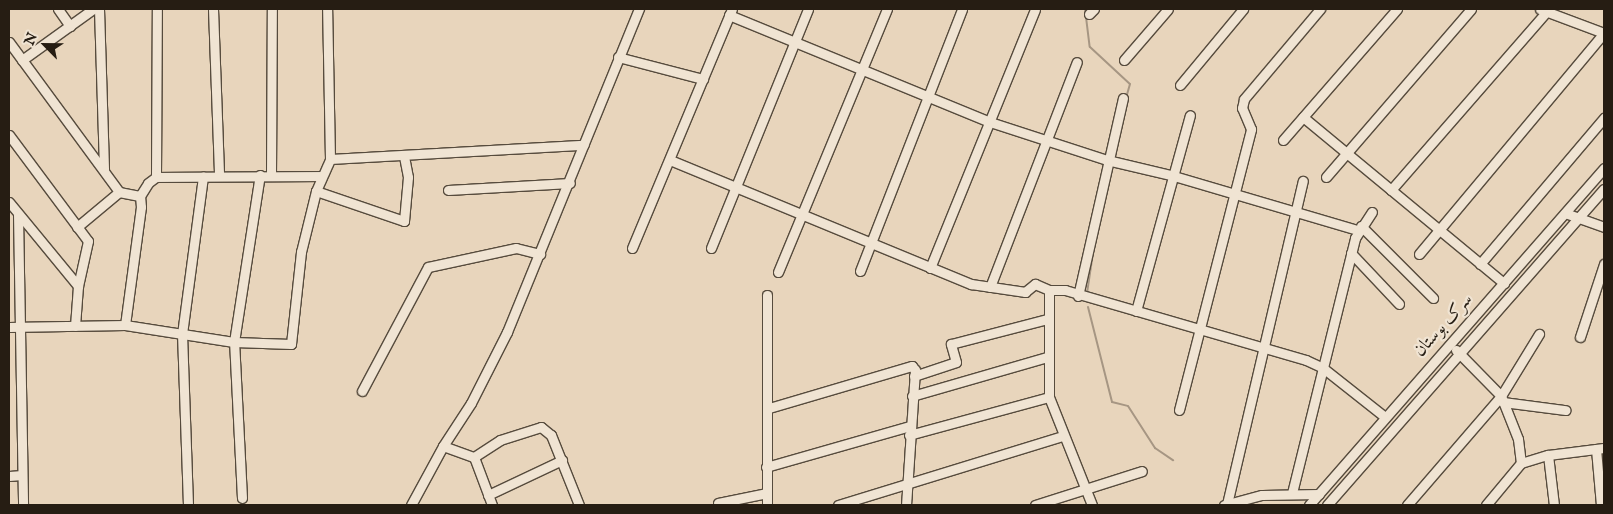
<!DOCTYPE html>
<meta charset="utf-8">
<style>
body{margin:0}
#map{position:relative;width:1613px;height:514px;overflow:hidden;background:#e8d5bc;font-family:"IM FELL English",Amiri,serif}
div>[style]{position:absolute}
.stream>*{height:2px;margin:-1px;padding:0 1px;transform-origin:1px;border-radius:1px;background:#a69683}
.roads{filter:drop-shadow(1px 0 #564b3d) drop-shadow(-1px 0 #564b3d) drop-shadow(0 1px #564b3d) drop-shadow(0 -1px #564b3d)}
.minor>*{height:9px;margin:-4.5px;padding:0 4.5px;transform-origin:4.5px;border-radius:4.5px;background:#f0e4d3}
span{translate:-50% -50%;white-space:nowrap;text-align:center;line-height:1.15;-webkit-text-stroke:4.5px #f0e4d3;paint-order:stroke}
.street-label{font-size:18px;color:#261d13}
.frame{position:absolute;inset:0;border:10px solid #261d13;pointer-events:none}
.north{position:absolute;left:20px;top:20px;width:50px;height:50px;-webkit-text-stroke:4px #f0e4d3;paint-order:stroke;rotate:293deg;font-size:14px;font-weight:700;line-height:20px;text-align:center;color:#261d13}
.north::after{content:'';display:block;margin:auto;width:18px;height:22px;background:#261d13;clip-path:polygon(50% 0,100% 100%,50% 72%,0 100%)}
</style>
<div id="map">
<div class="stream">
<i style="left:1085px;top:9px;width:38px;rotate:83deg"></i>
<i style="left:1090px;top:47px;width:54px;rotate:42.8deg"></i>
<i style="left:1130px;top:84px;width:15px;rotate:106deg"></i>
<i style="left:1105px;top:197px;width:25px;rotate:-76deg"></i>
<i style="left:1087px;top:293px;width:48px;rotate:-81.5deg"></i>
<i style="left:1088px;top:307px;width:98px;rotate:75.8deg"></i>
<i style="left:1112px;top:402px;width:16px;rotate:14deg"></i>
<i style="left:1128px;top:406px;width:50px;rotate:57.3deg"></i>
<i style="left:1155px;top:448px;width:22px;rotate:34deg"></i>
</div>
<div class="roads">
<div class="minor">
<i style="left:58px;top:9px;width:21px;rotate:55deg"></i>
<i style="left:99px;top:9px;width:161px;rotate:88.2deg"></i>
<i style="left:213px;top:9px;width:167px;rotate:87.9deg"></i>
<i style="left:1540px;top:9px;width:68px;rotate:20.6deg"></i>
<i style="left:1089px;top:14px;width:7px;rotate:-45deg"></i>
<i style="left:729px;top:15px;width:282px;rotate:22.3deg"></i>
<i style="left:990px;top:122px;width:123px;rotate:18deg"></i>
<i style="left:1107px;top:160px;width:69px;rotate:13.4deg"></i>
<i style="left:1174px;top:176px;width:191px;rotate:16.4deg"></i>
<i style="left:9px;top:42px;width:186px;rotate:53.7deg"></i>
<i style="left:618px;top:57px;width:88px;rotate:14.5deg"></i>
<i style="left:22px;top:60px;width:87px;rotate:-35.7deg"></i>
<i style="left:1124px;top:60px;width:67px;rotate:-49.2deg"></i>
<i style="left:1180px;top:85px;width:99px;rotate:-50.3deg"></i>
<i style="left:1303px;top:117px;width:261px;rotate:39.6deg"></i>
<i style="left:9px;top:135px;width:132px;rotate:53.3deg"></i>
<i style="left:88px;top:241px;width:46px;rotate:102.5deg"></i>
<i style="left:78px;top:286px;width:40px;rotate:94.3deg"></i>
<i style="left:1283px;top:140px;width:174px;rotate:-49deg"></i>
<i style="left:330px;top:159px;width:254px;rotate:-3.2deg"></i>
<i style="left:670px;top:160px;width:326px;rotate:22.4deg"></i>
<i style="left:971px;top:284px;width:55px;rotate:8.4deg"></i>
<i style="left:1025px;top:292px;width:13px;rotate:-39deg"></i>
<i style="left:1035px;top:284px;width:15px;rotate:23deg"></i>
<i style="left:1049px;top:290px;width:16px"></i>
<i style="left:1065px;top:290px;width:251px;rotate:16.2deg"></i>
<i style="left:1306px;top:360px;width:19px;rotate:25deg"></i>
<i style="left:1323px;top:368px;width:79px;rotate:38.3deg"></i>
<i style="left:271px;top:175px;width:166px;rotate:-89.7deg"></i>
<i style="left:156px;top:177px;width:168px;rotate:-89.7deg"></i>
<i style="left:1326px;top:177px;width:222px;rotate:-49.2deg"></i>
<i style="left:448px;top:190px;width:122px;rotate:-3.3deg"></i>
<i style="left:1391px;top:190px;width:237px;rotate:-48.9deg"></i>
<i style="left:316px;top:191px;width:93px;rotate:18.8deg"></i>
<i style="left:404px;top:221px;width:44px;rotate:-84.8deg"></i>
<i style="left:408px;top:177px;width:21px;rotate:-101deg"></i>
<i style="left:9px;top:202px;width:109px;rotate:50.6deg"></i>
<i style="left:1565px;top:213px;width:41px;rotate:19.7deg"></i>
<i style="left:18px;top:214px;width:291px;rotate:89deg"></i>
<i style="left:1361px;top:226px;width:102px;rotate:45deg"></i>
<i style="left:77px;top:227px;width:55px;rotate:-39.8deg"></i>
<i style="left:119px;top:192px;width:21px;rotate:11deg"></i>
<i style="left:632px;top:248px;width:259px;rotate:-67.3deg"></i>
<i style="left:711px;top:248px;width:258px;rotate:-67.9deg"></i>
<i style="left:1351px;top:253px;width:70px;rotate:46.7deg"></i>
<i style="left:1419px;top:254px;width:288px;rotate:-50.1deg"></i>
<i style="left:1480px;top:264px;width:192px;rotate:-49.7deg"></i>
<i style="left:930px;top:268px;width:279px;rotate:-67.9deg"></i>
<i style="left:860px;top:271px;width:281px;rotate:-68.7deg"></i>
<i style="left:778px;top:272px;width:285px;rotate:-67.5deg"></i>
<i style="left:990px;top:287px;width:241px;rotate:-68.9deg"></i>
<i style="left:1049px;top:290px;width:107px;rotate:90deg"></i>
<i style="left:1049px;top:397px;width:116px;rotate:68.3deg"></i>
<i style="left:1078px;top:296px;width:203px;rotate:-77.2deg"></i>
<i style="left:1136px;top:311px;width:203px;rotate:-74.6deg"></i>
<i style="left:125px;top:325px;width:119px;rotate:-82.3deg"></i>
<i style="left:141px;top:207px;width:11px;rotate:-95deg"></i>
<i style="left:140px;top:196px;width:15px;rotate:-58deg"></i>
<i style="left:148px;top:183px;width:10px;rotate:-37deg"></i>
<i style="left:156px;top:177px;width:165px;rotate:-0.3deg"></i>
<i style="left:9px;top:327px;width:116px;rotate:-1deg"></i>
<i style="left:125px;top:325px;width:110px;rotate:8.9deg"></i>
<i style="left:234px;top:342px;width:57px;rotate:2deg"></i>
<i style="left:291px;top:344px;width:93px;rotate:-83.8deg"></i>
<i style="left:301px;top:252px;width:63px;rotate:-76.2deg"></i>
<i style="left:316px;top:191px;width:35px;rotate:-66deg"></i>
<i style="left:330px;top:159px;width:150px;rotate:-91.1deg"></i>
<i style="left:1580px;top:337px;width:77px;rotate:-71.8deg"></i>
<i style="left:1456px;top:350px;width:64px;rotate:45.6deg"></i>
<i style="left:1501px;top:396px;width:46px;rotate:68.4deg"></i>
<i style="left:1518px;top:439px;width:24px;rotate:83deg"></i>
<i style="left:914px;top:376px;width:44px;rotate:-18.4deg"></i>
<i style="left:956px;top:362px;width:19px;rotate:-106deg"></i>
<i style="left:951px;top:344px;width:99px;rotate:-14.6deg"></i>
<i style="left:362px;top:391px;width:140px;rotate:-62deg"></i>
<i style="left:428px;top:267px;width:90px;rotate:-12.2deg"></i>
<i style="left:516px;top:248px;width:25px;rotate:14deg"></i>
<i style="left:912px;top:396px;width:141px;rotate:-16.1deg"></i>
<i style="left:1503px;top:402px;width:63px;rotate:7.4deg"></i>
<i style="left:769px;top:408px;width:149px;rotate:-16.4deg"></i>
<i style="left:912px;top:366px;width:5px;rotate:53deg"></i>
<i style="left:915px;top:370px;width:135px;rotate:93.8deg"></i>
<i style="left:1179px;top:410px;width:290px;rotate:-75.6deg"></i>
<i style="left:1251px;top:129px;width:23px;rotate:-113deg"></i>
<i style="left:1242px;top:108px;width:9px;rotate:-77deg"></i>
<i style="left:1244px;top:99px;width:118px;rotate:-49.8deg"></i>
<i style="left:909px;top:435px;width:145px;rotate:-15.2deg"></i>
<i style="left:443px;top:446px;width:33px;rotate:20deg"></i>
<i style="left:474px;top:457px;width:31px;rotate:-33deg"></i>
<i style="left:500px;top:440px;width:43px;rotate:-17.6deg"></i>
<i style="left:541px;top:427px;width:13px;rotate:39deg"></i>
<i style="left:551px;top:435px;width:75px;rotate:68.2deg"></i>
<i style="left:1596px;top:449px;width:56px;rotate:84.9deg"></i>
<i style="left:1548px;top:455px;width:50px;rotate:83.2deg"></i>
<i style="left:474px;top:457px;width:51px;rotate:69.4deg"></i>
<i style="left:766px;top:467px;width:150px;rotate:-15.9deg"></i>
<i style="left:9px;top:476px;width:13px;rotate:-4deg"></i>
<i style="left:1292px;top:493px;width:263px;rotate:-76.1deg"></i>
<i style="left:1355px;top:238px;width:31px;rotate:-57deg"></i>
<i style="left:488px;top:495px;width:82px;rotate:-25.3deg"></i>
<i style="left:242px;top:498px;width:156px;rotate:-92.9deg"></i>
<i style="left:234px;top:342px;width:169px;rotate:-81.2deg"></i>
<i style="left:718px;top:503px;width:50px;rotate:-11.5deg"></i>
<i style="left:1227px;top:504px;width:332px;rotate:-76.8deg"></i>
<i style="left:188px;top:505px;width:171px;rotate:-92deg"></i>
<i style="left:182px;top:334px;width:159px;rotate:-82.4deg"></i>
<i style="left:411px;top:505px;width:67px;rotate:-61.5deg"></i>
<i style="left:443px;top:446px;width:51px;rotate:-56.9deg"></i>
<i style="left:471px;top:403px;width:80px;rotate:-63.1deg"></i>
<i style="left:507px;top:332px;width:349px;rotate:-67.8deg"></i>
<i style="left:767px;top:505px;width:210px;rotate:-90deg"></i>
<i style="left:838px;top:505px;width:234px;rotate:-17.1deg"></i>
<i style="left:1035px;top:505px;width:112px;rotate:-17.6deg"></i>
<i style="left:1224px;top:505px;width:39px;rotate:-15deg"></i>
<i style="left:1262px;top:495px;width:57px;rotate:-1deg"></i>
<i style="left:1309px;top:505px;width:448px;rotate:-48.8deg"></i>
<i style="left:1327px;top:505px;width:420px;rotate:-48.8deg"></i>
<i style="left:1407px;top:505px;width:144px;rotate:-49.2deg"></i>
<i style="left:1501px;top:396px;width:73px;rotate:-58.5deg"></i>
<i style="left:1486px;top:505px;width:55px;rotate:-50.2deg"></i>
<i style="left:1521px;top:463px;width:28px;rotate:-17deg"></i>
<i style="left:1548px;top:455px;width:56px;rotate:-7.1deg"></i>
</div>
</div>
<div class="street-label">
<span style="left:1444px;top:326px;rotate:-48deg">سرک بوستان</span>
</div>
<div class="frame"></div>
<div class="north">N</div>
</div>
